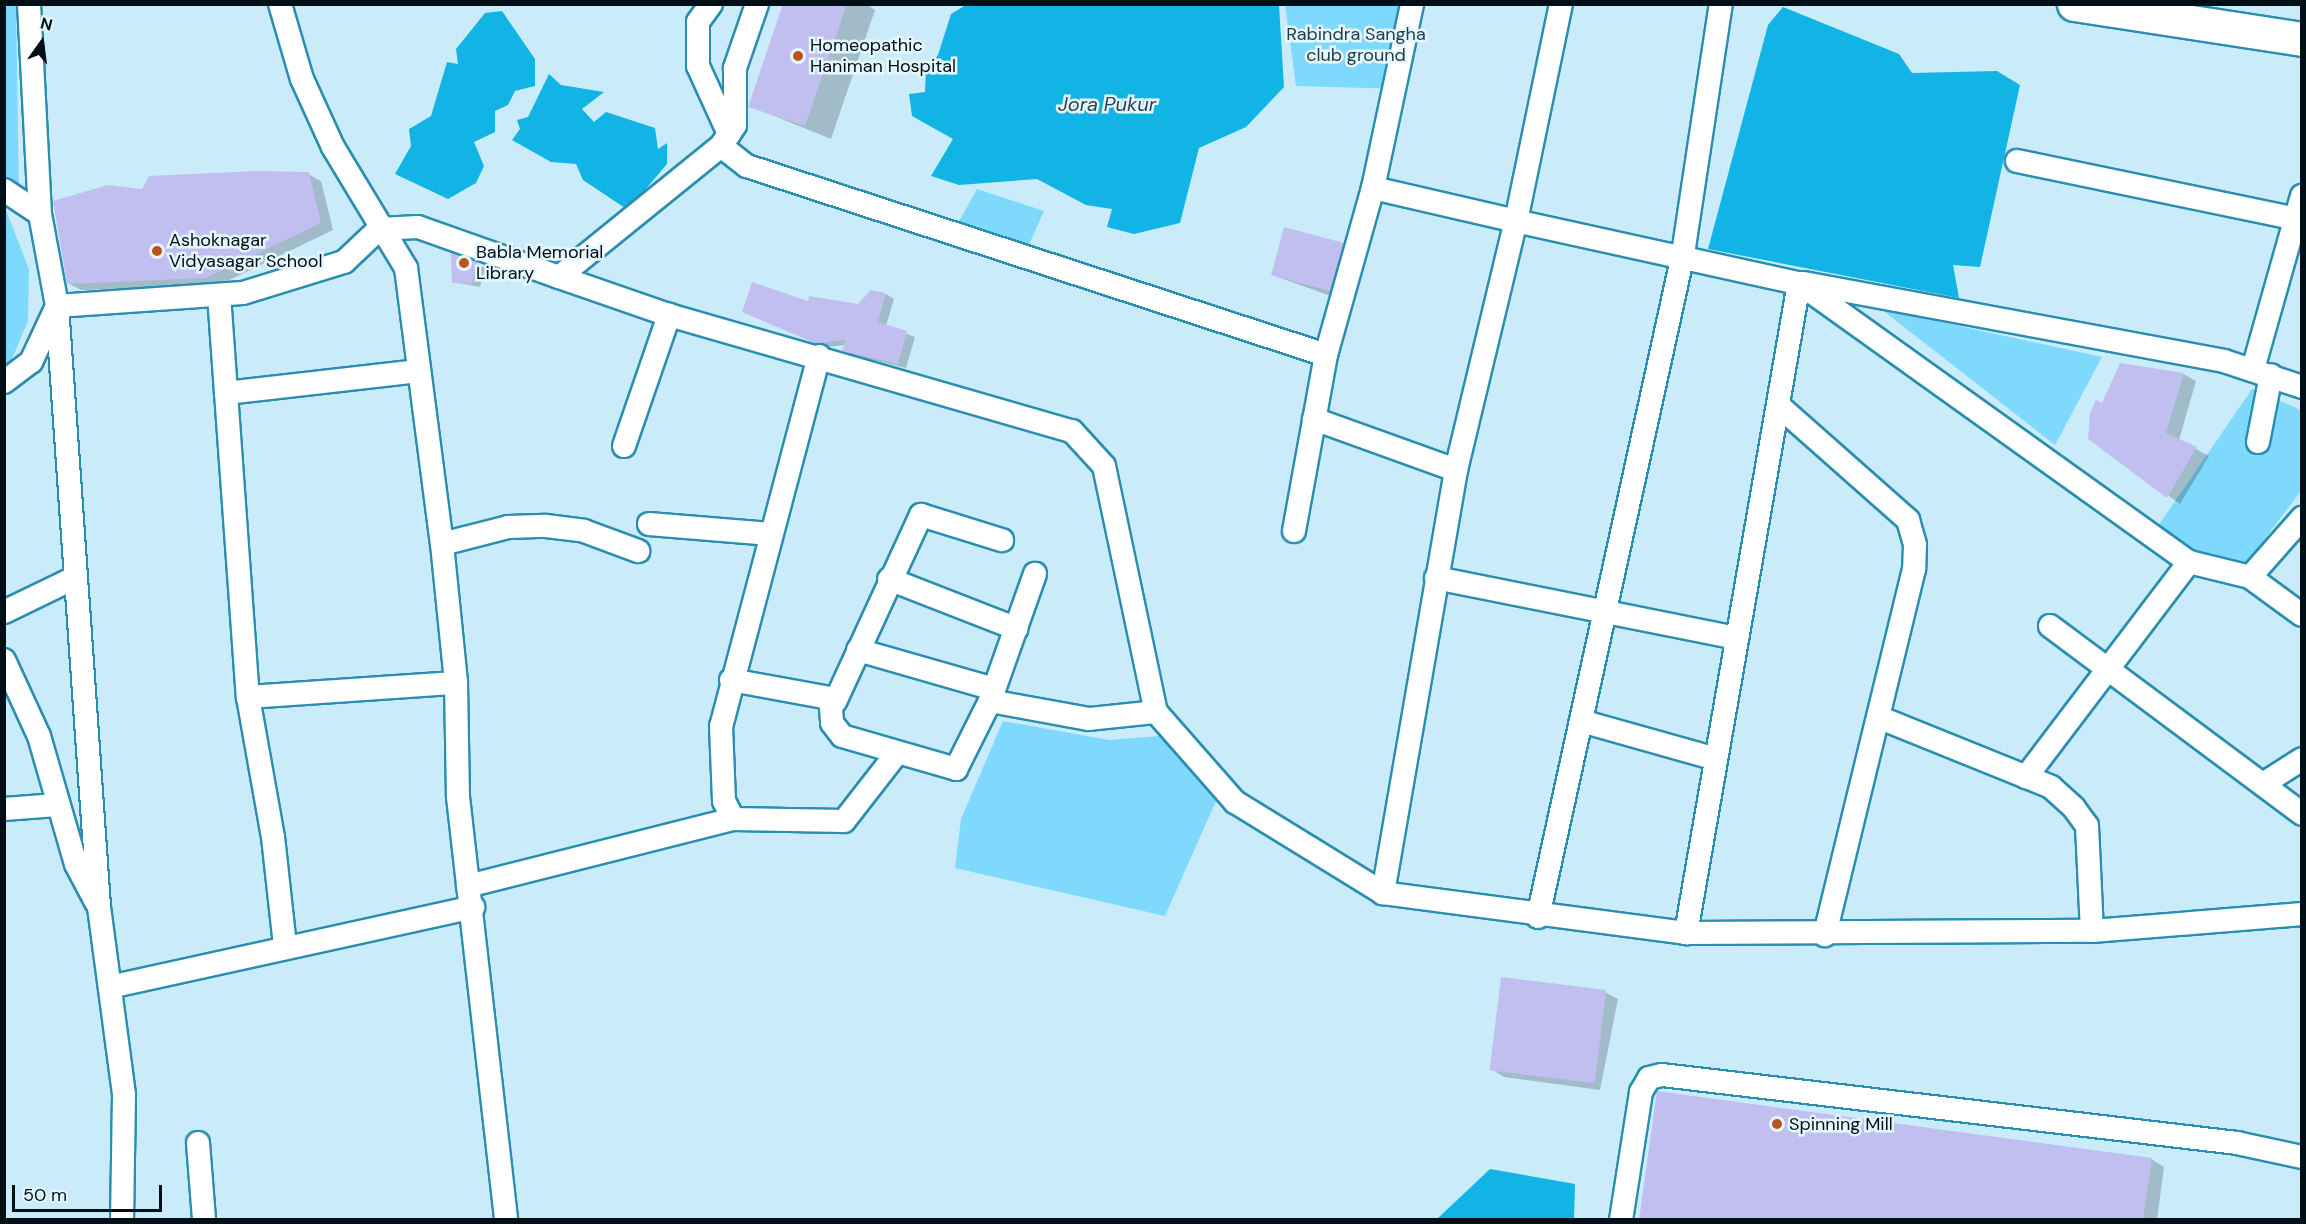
<!DOCTYPE html>
<style>
body{margin:0}
#map{position:relative;width:2306px;height:1224px;overflow:hidden;background:#caecfa;font-family:"DM Sans",sans-serif}
div>[style]{position:absolute}
.green>*{inset:0;background:#7fd9fd}
.water>*{inset:0;background:#11b4e4}
.shadow>*{inset:0;background:#0003}
.building>*{inset:0;background:#c0bff0;transform-origin:0 0}
.roads{filter:drop-shadow(2px 0 #2a8eb0) drop-shadow(-2px 0 #2a8eb0) drop-shadow(0 2px #2a8eb0) drop-shadow(0 -2px #2a8eb0)}
.street>*{height:22px;margin:-11px;padding:0 11px;transform-origin:11px;border-radius:11px;background:#fff}
.secondary>*{height:33px;margin:-16.5px;padding:0 16.5px;transform-origin:16.5px;border-radius:16.5px;background:#fff}
.dots>*{width:16px;height:16px;translate:-50% -50%;box-sizing:border-box;border:3px solid #e5f6fd;border-radius:50%}
span{translate:-50% -50%;white-space:nowrap;text-align:center;line-height:1.15;-webkit-text-stroke:5px #e5f6fd;paint-order:stroke}
.park-label{font-size:18px;color:#203d48}
.poi-label{font-size:18px;color:#000e16}
.left{translate:0 -50%;text-align:left}
.water-label{font-size:20px;color:#284550;font-style:italic}
.frame{position:absolute;inset:0;border:6px solid #000e16;pointer-events:none}
.north{position:absolute;left:12px;top:12px;width:60px;height:60px;-webkit-text-stroke:4px #e5f6fd;paint-order:stroke;rotate:14deg;font-size:16px;font-weight:700;line-height:24px;text-align:center;color:#000e16}
.north::after{content:'';display:block;margin:auto;width:21px;height:27px;background:#000e16;clip-path:polygon(50% 0,100% 100%,50% 72%,0 100%)}
.scale{position:absolute;left:12px;top:1185px;width:150px;height:27px;box-sizing:border-box;border:3px solid #000e16;border-top:0;padding-left:8px;font-size:18px;line-height:21px;white-space:nowrap;color:#000e16;-webkit-text-stroke:4px #e5f6fd;paint-order:stroke}
</style>
<div id="map">
<div class="green">
<i style="clip-path:polygon(4px 5px,16px 5px,19px 197px,5px 186px)"></i>
<i style="clip-path:polygon(1285px 5px,1416px 5px,1404px 89px,1296px 86px)"></i>
<i style="clip-path:polygon(977px 189px,1044px 211px,1027px 249px,957px 225px)"></i>
<i style="clip-path:polygon(4px 205px,29px 269px,28px 321px,4px 378px)"></i>
<i style="clip-path:polygon(1881px 309px,2102px 357px,2055px 445px)"></i>
<i style="clip-path:polygon(2252px 389px,2301px 410px,2301px 491px,2231px 584px,2158px 526px)"></i>
<i style="clip-path:polygon(1003px 721px,1109px 740px,1171px 735px,1216px 801px,1165px 916px,955px 868px,961px 819px)"></i>
</div>
<div class="water">
<i style="clip-path:polygon(966px 5px,1279px 5px,1284px 87px,1246px 127px,1199px 148px,1180px 223px,1134px 234px,1107px 227px,1112px 209px,1086px 205px,1037px 179px,959px 185px,931px 176px,953px 139px,912px 116px,909px 94px,925px 92px,926px 70px,938px 55px,951px 14px)"></i>
<i style="clip-path:polygon(1783px 7px,1899px 54px,1912px 73px,1997px 71px,2020px 85px,1980px 267px,1953px 265px,1959px 298px,1708px 249px,1768px 25px)"></i>
<i style="clip-path:polygon(502px 11px,535px 59px,535px 86px,515px 91px,508px 105px,495px 111px,495px 132px,474px 142px,484px 166px,476px 183px,448px 199px,395px 174px,411px 146px,409px 129px,431px 116px,447px 62px,458px 64px,456px 49px,485px 13px)"></i>
<i style="clip-path:polygon(549px 74px,561px 85px,604px 92px,582px 109px,594px 122px,606px 112px,655px 128px,658px 149px,667px 143px,667px 164px,628px 210px,583px 180px,576px 164px,551px 162px,512px 140px,520px 129px,517px 120px,528px 117px)"></i>
<i style="clip-path:polygon(1490px 1169px,1575px 1184px,1574px 1219px,1437px 1219px)"></i>
</div>
<div class="shadow">
<i style="clip-path:polygon(785px 4px,866px 4px,875px 10px,831px 139px,750px 106px)"></i>
<i style="clip-path:polygon(308px 174px,321px 181px,333px 230px,219px 285px,81px 290px,68px 283px,143px 191px)"></i>
<i style="clip-path:polygon(1343px 244px,1356px 252px,1342px 300px,1272px 275px)"></i>
<i style="clip-path:polygon(476px 264px,485px 268px,480px 287px,453px 282px)"></i>
<i style="clip-path:polygon(886px 294px,894px 299px,886px 326px,915px 337px,906px 368px,852px 355px,844px 350px,846px 345px,825px 347px,743px 312px,809px 303px,858px 306px)"></i>
<i style="clip-path:polygon(2183px 374px,2196px 381px,2179px 440px,2209px 456px,2180px 504px,2090px 438px,2103px 405px)"></i>
<i style="clip-path:polygon(1605px 992px,1618px 999px,1600px 1090px,1504px 1077px,1491px 1069px)"></i>
<i style="clip-path:polygon(2151px 1159px,2164px 1167px,2157px 1220px,1641px 1220px)"></i>
</div>
<div class="building">
<i style="clip-path:polygon(783px 4px,847px 4px,805px 126px,748px 107px)"></i>
<i style="clip-path:polygon(256px 171px,309px 172px,321px 223px,206px 278px,67px 284px,53px 201px,108px 185px,142px 189px,149px 176px)"></i>
<i style="left:1284px;top:227px;width:62px;height:50px;rotate:15deg"></i>
<i style="clip-path:polygon(451px 253px,477px 262px,472px 284px,452px 283px)"></i>
<i style="clip-path:polygon(752px 282px,808px 301px,809px 296px,858px 304px,871px 290px,886px 293px,878px 322px,907px 331px,898px 364px,842px 351px,846px 340px,815px 343px,742px 312px)"></i>
<i style="clip-path:polygon(2120px 363px,2184px 373px,2166px 433px,2197px 447px,2167px 498px,2088px 439px,2090px 413px,2096px 400px,2102px 403px)"></i>
<i style="left:1501px;top:977px;width:106px;height:94px;rotate:7deg"></i>
<i style="clip-path:polygon(1657px 1091px,2152px 1158px,2143px 1220px,1639px 1220px)"></i>
</div>
<div class="roads">
<div class="street">
<i style="left:29px;top:4px;width:210px;rotate:87deg"></i>
<i style="left:40px;top:214px;width:94px;rotate:79.5deg"></i>
<i style="left:57px;top:306px;width:602px;rotate:86deg"></i>
<i style="left:99px;top:907px;width:190px;rotate:82.4deg"></i>
<i style="left:124px;top:1095px;width:125px;rotate:90.9deg"></i>
<i style="left:280px;top:4px;width:78px;rotate:73.7deg"></i>
<i style="left:302px;top:79px;width:75px;rotate:65.5deg"></i>
<i style="left:333px;top:147px;width:141px;rotate:58.9deg"></i>
<i style="left:406px;top:268px;width:278px;rotate:82.6deg"></i>
<i style="left:442px;top:544px;width:140px;rotate:84.2deg"></i>
<i style="left:456px;top:683px;width:114px;rotate:89deg"></i>
<i style="left:458px;top:797px;width:426px;rotate:83.5deg"></i>
<i style="left:711px;top:4px;width:22px;rotate:126deg"></i>
<i style="left:698px;top:22px;width:44px;rotate:90deg"></i>
<i style="left:698px;top:66px;width:75px;rotate:65.5deg"></i>
<i style="left:721px;top:146px;width:33px;rotate:38deg"></i>
<i style="left:747px;top:166px;width:609px;rotate:18.08deg"></i>
<i style="left:2017px;top:161px;width:291px;rotate:11.7deg"></i>
<i style="left:1373px;top:188px;width:147px;rotate:13deg"></i>
<i style="left:1516px;top:221px;width:222px;rotate:-78.3deg"></i>
<i style="left:4px;top:190px;width:43px;rotate:33.7deg"></i>
<i style="left:1516px;top:221px;width:290px;rotate:12.4deg"></i>
<i style="left:1799px;top:283px;width:660px;rotate:99.86deg"></i>
<i style="left:1686px;top:933px;width:306px;rotate:-172.5deg"></i>
<i style="left:1383px;top:893px;width:429px;rotate:-80.2deg"></i>
<i style="left:1456px;top:470px;width:256px;rotate:-76.5deg"></i>
<i style="left:559px;top:277px;width:116px;rotate:19.1deg"></i>
<i style="left:669px;top:315px;width:419px;rotate:16.1deg"></i>
<i style="left:1072px;top:431px;width:47px;rotate:47.6deg"></i>
<i style="left:1104px;top:466px;width:251px;rotate:78.1deg"></i>
<i style="left:1156px;top:712px;width:120px;rotate:48.7deg"></i>
<i style="left:1235px;top:802px;width:174px;rotate:31.6deg"></i>
<i style="left:1799px;top:283px;width:480px;rotate:35.6deg"></i>
<i style="left:2189px;top:562px;width:63px;rotate:13.8deg"></i>
<i style="left:2250px;top:577px;width:64px;rotate:36.2deg"></i>
<i style="left:1804px;top:283px;width:427px;rotate:10.5deg"></i>
<i style="left:2224px;top:361px;width:82px;rotate:18.4deg"></i>
<i style="left:219px;top:295px;width:403px;rotate:85.9deg"></i>
<i style="left:248px;top:697px;width:142px;rotate:79.9deg"></i>
<i style="left:273px;top:837px;width:110px;rotate:83.7deg"></i>
<i style="left:819px;top:356px;width:383px;rotate:104.8deg"></i>
<i style="left:721px;top:726px;width:75px;rotate:87.7deg"></i>
<i style="left:724px;top:801px;width:20px;rotate:63deg"></i>
<i style="left:733px;top:819px;width:111px;rotate:1deg"></i>
<i style="left:844px;top:821px;width:86px;rotate:-52.1deg"></i>
<i style="left:2253px;top:369px;width:180px;rotate:-74.2deg"></i>
<i style="left:4px;top:382px;width:34px;rotate:-37deg"></i>
<i style="left:31px;top:362px;width:62px;rotate:-65.1deg"></i>
<i style="left:57px;top:306px;width:186px;rotate:-4deg"></i>
<i style="left:243px;top:293px;width:106px;rotate:-17.1deg"></i>
<i style="left:344px;top:262px;width:48px;rotate:-43.3deg"></i>
<i style="left:379px;top:229px;width:39px;rotate:-3deg"></i>
<i style="left:418px;top:227px;width:150px;rotate:19.5deg"></i>
<i style="left:559px;top:277px;width:208px;rotate:-39deg"></i>
<i style="left:721px;top:146px;width:25px;rotate:-56deg"></i>
<i style="left:735px;top:125px;width:57px;rotate:-90deg"></i>
<i style="left:735px;top:68px;width:68px;rotate:-71deg"></i>
<i style="left:226px;top:393px;width:194px;rotate:-6.5deg"></i>
<i style="left:1778px;top:405px;width:174px;rotate:41.5deg"></i>
<i style="left:1908px;top:520px;width:26px;rotate:74deg"></i>
<i style="left:1915px;top:545px;width:24px;rotate:92deg"></i>
<i style="left:1914px;top:569px;width:377px;rotate:103.7deg"></i>
<i style="left:1314px;top:419px;width:151px;rotate:19.8deg"></i>
<i style="left:2258px;top:442px;width:68px;rotate:-79deg"></i>
<i style="left:624px;top:446px;width:139px;rotate:-71deg"></i>
<i style="left:649px;top:524px;width:122px;rotate:4.7deg"></i>
<i style="left:1294px;top:531px;width:179px;rotate:-79.7deg"></i>
<i style="left:1326px;top:355px;width:173px;rotate:-74.3deg"></i>
<i style="left:1373px;top:188px;width:188px;rotate:-78deg"></i>
<i style="left:442px;top:544px;width:68px;rotate:-14.4deg"></i>
<i style="left:508px;top:527px;width:38px;rotate:-2deg"></i>
<i style="left:546px;top:526px;width:38px;rotate:7deg"></i>
<i style="left:584px;top:531px;width:58px;rotate:20.3deg"></i>
<i style="left:2250px;top:577px;width:79px;rotate:-48.6deg"></i>
<i style="left:1436px;top:578px;width:307px;rotate:11.3deg"></i>
<i style="left:889px;top:579px;width:137px;rotate:21.3deg"></i>
<i style="left:4px;top:612px;width:80px;rotate:-25.9deg"></i>
<i style="left:2050px;top:626px;width:314px;rotate:36.7deg"></i>
<i style="left:858px;top:650px;width:141px;rotate:16deg"></i>
<i style="left:4px;top:660px;width:84px;rotate:65.3deg"></i>
<i style="left:39px;top:736px;width:133px;rotate:73.9deg"></i>
<i style="left:76px;top:864px;width:43px;rotate:62.2deg"></i>
<i style="left:731px;top:680px;width:101px;rotate:10.3deg"></i>
<i style="left:830px;top:698px;width:25px;rotate:85deg"></i>
<i style="left:832px;top:723px;width:16px;rotate:52deg"></i>
<i style="left:842px;top:736px;width:119px;rotate:16.1deg"></i>
<i style="left:956px;top:769px;width:76px;rotate:-63.4deg"></i>
<i style="left:990px;top:701px;width:135px;rotate:-70.5deg"></i>
<i style="left:248px;top:697px;width:208px;rotate:-3.9deg"></i>
<i style="left:990px;top:701px;width:101px;rotate:10.3deg"></i>
<i style="left:1089px;top:719px;width:67px;rotate:-6deg"></i>
<i style="left:835px;top:702px;width:206px;rotate:-65.3deg"></i>
<i style="left:921px;top:515px;width:85px;rotate:17.2deg"></i>
<i style="left:1878px;top:717px;width:187px;rotate:22deg"></i>
<i style="left:2051px;top:787px;width:31px;rotate:42deg"></i>
<i style="left:2074px;top:808px;width:22px;rotate:54deg"></i>
<i style="left:2087px;top:826px;width:105px;rotate:87.3deg"></i>
<i style="left:1581px;top:721px;width:140px;rotate:15.7deg"></i>
<i style="left:2026px;top:777px;width:270px;rotate:-52.8deg"></i>
<i style="left:2263px;top:784px;width:46px;rotate:-32.7deg"></i>
<i style="left:4px;top:809px;width:53px;rotate:-4.3deg"></i>
<i style="left:468px;top:886px;width:273px;rotate:-14.2deg"></i>
<i style="left:1538px;top:917px;width:679px;rotate:-77.66deg"></i>
<i style="left:1683px;top:254px;width:253px;rotate:-81.4deg"></i>
<i style="left:1686px;top:933px;width:406px;rotate:-0.3deg"></i>
<i style="left:2092px;top:931px;width:211px;rotate:-4.6deg"></i>
<i style="left:110px;top:987px;width:372px;rotate:-12.4deg"></i>
<i style="left:198px;top:1143px;width:77px;rotate:85.5deg"></i>
<i style="left:1621px;top:1220px;width:130px;rotate:-81.1deg"></i>
<i style="left:1641px;top:1092px;width:16px;rotate:-60deg"></i>
<i style="left:1649px;top:1078px;width:13px;rotate:-13deg"></i>
<i style="left:1662px;top:1075px;width:579px;rotate:6.74deg"></i>
<i style="left:2237px;top:1143px;width:66px;rotate:12.2deg"></i>
</div>
<div class="secondary">
<i style="left:2074px;top:4px;width:231px;rotate:8.7deg"></i>
</div>
</div>
<div class="dots">
<i style="left:798px;top:56px;background:#b8551d"></i>
<i style="left:157px;top:251px;background:#b8551d"></i>
<i style="left:464px;top:263px;background:#b8551d"></i>
<i style="left:1777px;top:1124px;background:#b8551d"></i>
</div>
<div class="park-label">
<span style="left:1356px;top:45px">Rabindra Sangha<br>club ground</span>
</div>
<div class="poi-label">
<span class="left" style="left:810px;top:56px">Homeopathic<br>Haniman Hospital</span>
<span class="left" style="left:169px;top:251px">Ashoknagar<br>Vidyasagar School</span>
<span class="left" style="left:476px;top:263px">Babla Memorial<br>Library</span>
<span class="left" style="left:1789px;top:1124px">Spinning Mill</span>
</div>
<div class="water-label">
<span style="left:1107px;top:104px">Jora Pukur</span>
</div>
<div class="frame"></div>
<div class="north">N</div>
<div class="scale">50 m</div>
</div>
